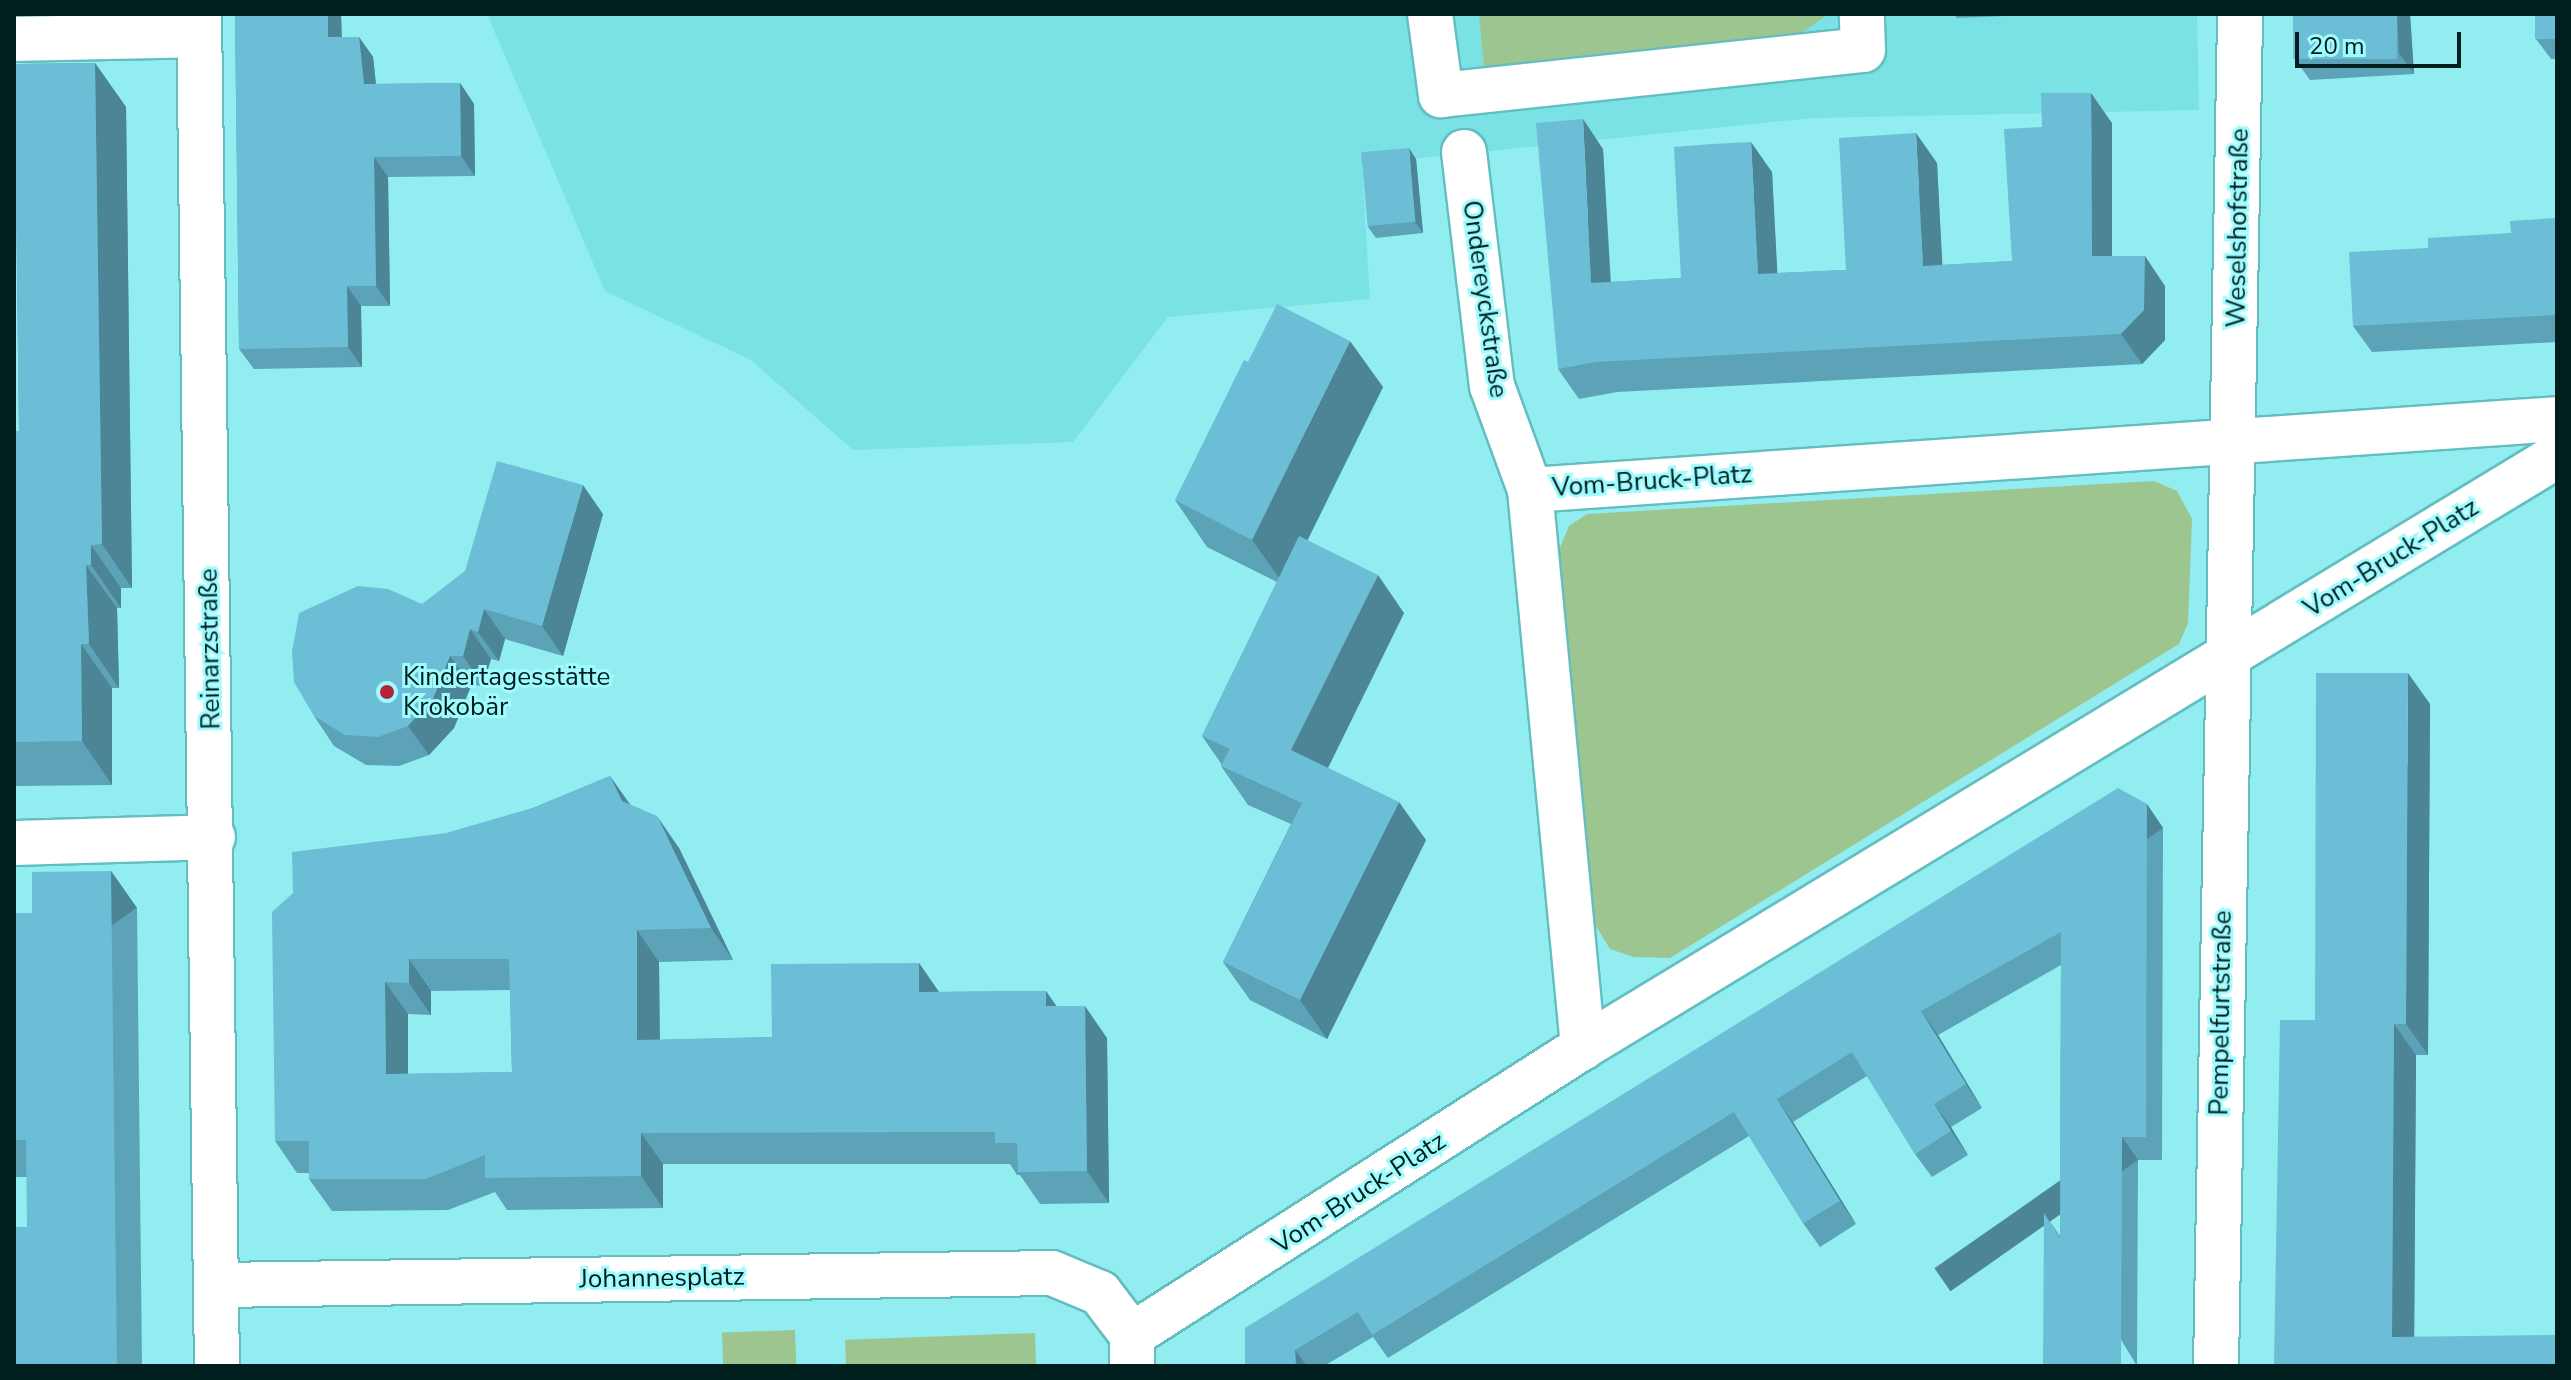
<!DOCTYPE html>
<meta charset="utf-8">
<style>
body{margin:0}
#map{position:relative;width:2571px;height:1380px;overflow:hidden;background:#91edf0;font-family:"Nunito Sans",sans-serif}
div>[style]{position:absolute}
.built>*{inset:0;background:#7ae1e5}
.green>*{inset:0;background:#9cc590;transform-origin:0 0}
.roads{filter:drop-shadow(2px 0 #62bec1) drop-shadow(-2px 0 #62bec1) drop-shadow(0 2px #62bec1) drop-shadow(0 -2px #62bec1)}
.minor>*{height:44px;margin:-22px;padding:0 22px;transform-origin:22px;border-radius:22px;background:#fff}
.wall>*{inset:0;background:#5ca3b8}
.shaded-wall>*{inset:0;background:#4b8596;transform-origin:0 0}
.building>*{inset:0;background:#6bbed6;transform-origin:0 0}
.dots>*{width:22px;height:22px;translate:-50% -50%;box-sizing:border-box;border:4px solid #9ffbfe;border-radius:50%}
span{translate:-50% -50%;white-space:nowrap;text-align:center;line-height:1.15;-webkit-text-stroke:6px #9ffbfe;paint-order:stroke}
.street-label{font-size:26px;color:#011e1f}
.poi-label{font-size:26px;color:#011e1f}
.left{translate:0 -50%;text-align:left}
.frame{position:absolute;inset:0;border:16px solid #011e1f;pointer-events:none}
.scale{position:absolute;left:2295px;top:32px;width:166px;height:36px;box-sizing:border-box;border:4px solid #011e1f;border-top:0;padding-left:10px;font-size:24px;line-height:28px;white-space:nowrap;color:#011e1f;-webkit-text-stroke:6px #9ffbfe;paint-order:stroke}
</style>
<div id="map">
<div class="built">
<i style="clip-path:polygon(487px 14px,2197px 14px,2199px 110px,1813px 118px,1362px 164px,1370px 299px,1168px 317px,1073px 442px,853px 450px,751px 360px,605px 291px)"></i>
</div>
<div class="green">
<i style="clip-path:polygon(1479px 14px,1828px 14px,1803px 32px,1484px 67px)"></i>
<i style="clip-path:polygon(2154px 481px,2177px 491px,2192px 519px,2188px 623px,2179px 644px,1670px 958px,1634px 957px,1610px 949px,1591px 918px,1556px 557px,1569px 526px,1587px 514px)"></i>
<i style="left:795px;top:1330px;width:36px;height:73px;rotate:88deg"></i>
<i style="left:1035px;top:1333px;width:33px;height:190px;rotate:88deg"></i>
</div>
<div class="roads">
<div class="minor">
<i style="left:199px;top:14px;width:1352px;rotate:89.24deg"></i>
<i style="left:1430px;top:14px;width:82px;rotate:82.3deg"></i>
<i style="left:1441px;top:95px;width:424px;rotate:-6.1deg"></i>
<i style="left:1863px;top:50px;width:36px;rotate:-92deg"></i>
<i style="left:14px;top:39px;width:185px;rotate:-1.2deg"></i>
<i style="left:1464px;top:152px;width:236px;rotate:83.2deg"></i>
<i style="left:1492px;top:386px;width:111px;rotate:69.9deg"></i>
<i style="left:1530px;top:490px;width:560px;rotate:84.56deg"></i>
<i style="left:1583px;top:1047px;width:1139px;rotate:-31.25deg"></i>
<i style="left:1530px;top:490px;width:1029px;rotate:-3.95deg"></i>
<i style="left:14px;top:843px;width:199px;rotate:-1.7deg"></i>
<i style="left:217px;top:1285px;width:835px;rotate:-0.82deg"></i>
<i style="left:1052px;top:1273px;width:52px;rotate:22.6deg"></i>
<i style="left:1100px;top:1293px;width:53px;rotate:52.7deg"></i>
<i style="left:1132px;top:1335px;width:31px;rotate:90deg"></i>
<i style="left:1132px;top:1335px;width:535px;rotate:-32.56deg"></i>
<i style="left:2216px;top:1366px;width:1352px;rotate:-88.98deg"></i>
</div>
</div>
<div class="wall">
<i style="clip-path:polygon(235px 14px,341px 14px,342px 37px,359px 37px,373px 57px,376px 84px,460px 83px,474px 104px,475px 176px,388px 177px,390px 306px,361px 306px,362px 367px,254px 369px,239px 349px)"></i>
<i style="clip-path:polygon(1954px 14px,2052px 14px,1957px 18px)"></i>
<i style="clip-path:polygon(2410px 14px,2414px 74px,2310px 80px,2295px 59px)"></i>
<i style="clip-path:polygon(2557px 14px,2557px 59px,2551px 59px,2536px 39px)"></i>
<i style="clip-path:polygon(95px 63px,126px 107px,132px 588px,121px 588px,121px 608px,117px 608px,119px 688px,112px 688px,112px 785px,14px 786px,14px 432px,19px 431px,16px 186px,14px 186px,14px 64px)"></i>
<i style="clip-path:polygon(2112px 123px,2112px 256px,2165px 286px,2165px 340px,2142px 364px,1617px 392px,1579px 399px,1558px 369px,1603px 149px,1611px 282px,1681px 278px,1772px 172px,1777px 273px,1846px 270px,1937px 163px,1942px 265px,2012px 261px)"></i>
<i style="clip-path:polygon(1416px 159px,1423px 233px,1376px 238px,1368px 227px)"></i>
<i style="clip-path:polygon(2557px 218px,2557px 342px,2372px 352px,2353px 326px,2428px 248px,2511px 233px)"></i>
<i style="clip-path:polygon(1383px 387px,1307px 540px,1404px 613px,1328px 768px,1426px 840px,1327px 1039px,1250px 1000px,1223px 962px,1291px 824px,1248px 805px,1221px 766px,1222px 765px,1202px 736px,1277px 582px,1207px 547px,1175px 500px)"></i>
<i style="clip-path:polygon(603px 514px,563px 656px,505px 639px,499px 661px,491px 659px,483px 685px,471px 686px,454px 728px,429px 755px,399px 766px,366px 765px,334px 746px,314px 716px,422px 604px)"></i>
<i style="clip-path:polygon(2430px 704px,2428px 1055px,2416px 1055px,2414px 1337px,2274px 1366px,2315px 1020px)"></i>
<i style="clip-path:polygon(evenodd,610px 776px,630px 804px,679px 848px,733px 960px,659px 962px,660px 1040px,772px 1037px,919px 963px,939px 992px,1046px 991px,1056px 1006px,1107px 1038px,1109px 1203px,1040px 1204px,1020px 1175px,1017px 1175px,1010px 1164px,663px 1164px,663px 1208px,507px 1210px,495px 1192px,448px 1210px,332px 1211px,309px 1179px,309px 1173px,297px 1173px,275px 1141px,447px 833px,533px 808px,610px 776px,510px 990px,512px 1072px,408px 1074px,408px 1014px,431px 1015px,431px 991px,510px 990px)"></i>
<i style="clip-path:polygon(2163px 828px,2162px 1160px,2138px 1160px,2137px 1366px,2044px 1213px,2060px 1236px,2061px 965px,1938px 1035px,1982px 1108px,1951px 1127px,1968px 1155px,1932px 1177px,1915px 1154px,1867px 1076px,1793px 1122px,1856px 1224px,1820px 1247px,1803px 1223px,1749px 1136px,1388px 1358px,1373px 1337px,1324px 1366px,1237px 1366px,1245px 1366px)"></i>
<i style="clip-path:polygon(111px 871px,137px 908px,142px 1366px,14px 1366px,27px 1227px,27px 1177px,14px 1177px,14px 913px,32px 913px)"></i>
</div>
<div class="shaded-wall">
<i style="clip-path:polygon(328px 14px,341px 14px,342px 57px,328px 37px)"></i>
<i style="clip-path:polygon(2397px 14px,2410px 14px,2414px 74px,2399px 53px)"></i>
<i style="clip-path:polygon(359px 37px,373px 57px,378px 104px,364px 84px)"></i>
<i style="clip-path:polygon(95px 63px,126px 107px,132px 588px,102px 544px)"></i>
<i style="clip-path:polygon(460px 83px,474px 104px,475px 176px,461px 156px)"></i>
<i style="clip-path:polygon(2091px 93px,2112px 123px,2112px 286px,2092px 256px)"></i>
<i style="clip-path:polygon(1583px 119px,1603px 149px,1612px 313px,1591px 283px)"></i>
<i style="clip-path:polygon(1916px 133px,1937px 163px,1944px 296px,1923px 266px)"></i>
<i style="clip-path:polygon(1751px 142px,1772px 172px,1779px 304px,1758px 274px)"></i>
<i style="clip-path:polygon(1409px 148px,1416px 159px,1423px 233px,1415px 222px)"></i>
<i style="clip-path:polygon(374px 157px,388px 177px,390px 306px,376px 286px)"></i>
<i style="clip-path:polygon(2145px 256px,2165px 286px,2165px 340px,2142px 364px,2121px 334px)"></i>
<i style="clip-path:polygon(347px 286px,361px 306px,362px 367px,348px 347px)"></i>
<i style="clip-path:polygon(1350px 341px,1383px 387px,1285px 586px,1252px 540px)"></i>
<i style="clip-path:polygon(583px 485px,603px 514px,563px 656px,542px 626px)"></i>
<i style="clip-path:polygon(91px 545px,121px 588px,121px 608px,91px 565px)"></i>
<i style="clip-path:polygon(86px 565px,117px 608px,119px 688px,89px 644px)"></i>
<i style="clip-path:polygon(1378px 575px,1404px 613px,1318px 788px,1291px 750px)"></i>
<i style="clip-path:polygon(484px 609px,505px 639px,499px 661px,478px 632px)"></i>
<i style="clip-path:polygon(470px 629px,491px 659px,483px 685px,463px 656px)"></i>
<i style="clip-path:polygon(81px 644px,112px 688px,112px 785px,82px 741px)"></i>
<i style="clip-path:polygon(450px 656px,471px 686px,454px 728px,429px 755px,408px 726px)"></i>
<i style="clip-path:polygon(2408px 673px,2430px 704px,2428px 1055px,2406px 1024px)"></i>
<i style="clip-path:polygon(610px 776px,632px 808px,622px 801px)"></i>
<i style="clip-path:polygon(1399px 802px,1426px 840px,1327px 1039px,1300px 1000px)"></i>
<i style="left:2147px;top:804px;width:29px;height:333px;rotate:56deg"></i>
<i style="clip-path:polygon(657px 816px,679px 848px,733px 960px,711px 928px)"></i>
<i style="left:111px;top:871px;width:45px;height:495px;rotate:55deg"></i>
<i style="clip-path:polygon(637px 930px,659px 962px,660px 1072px,637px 1040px)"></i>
<i style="clip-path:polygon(409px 959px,431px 991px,431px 1015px,409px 983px)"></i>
<i style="clip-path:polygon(919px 963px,941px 995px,919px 992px)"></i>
<i style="clip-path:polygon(385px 982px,408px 1014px,408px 1106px,386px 1074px)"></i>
<i style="clip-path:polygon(1046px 991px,1068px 1023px,1046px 1006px)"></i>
<i style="clip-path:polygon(1085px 1006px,1107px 1038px,1109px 1203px,1087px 1171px)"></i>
<i style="clip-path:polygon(1921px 1011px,1938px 1035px,1982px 1108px,1966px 1084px)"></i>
<i style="clip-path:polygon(2394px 1024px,2416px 1055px,2414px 1366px,2392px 1337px)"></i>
<i style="clip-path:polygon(1777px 1099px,1793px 1122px,1856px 1224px,1840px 1201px)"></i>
<i style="clip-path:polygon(1934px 1104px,1951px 1127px,1968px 1155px,1951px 1131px)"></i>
<i style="clip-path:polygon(641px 1133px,663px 1164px,663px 1208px,641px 1176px)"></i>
<i style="left:2122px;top:1137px;width:28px;height:229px;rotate:55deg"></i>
<i style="clip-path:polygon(1295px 1350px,1307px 1366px,1296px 1366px)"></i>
</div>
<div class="building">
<i style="clip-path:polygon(235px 14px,328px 14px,328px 37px,359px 37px,364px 84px,460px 83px,461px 156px,374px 157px,376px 286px,347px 286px,348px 347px,239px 349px)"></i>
<i style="left:2293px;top:14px;width:104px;height:45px"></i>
<i style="left:2535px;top:14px;width:22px;height:25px"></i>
<i style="clip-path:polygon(95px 63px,102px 544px,91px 545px,91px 565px,86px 565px,89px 644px,81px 644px,82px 741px,14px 742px,14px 432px,19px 431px,15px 142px,14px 142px,14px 64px)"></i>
<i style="clip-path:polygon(2041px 93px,2091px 93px,2092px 256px,2145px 256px,2144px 310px,2121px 334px,1596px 362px,1558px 369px,1536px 123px,1583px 119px,1591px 283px,1681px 278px,1674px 147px,1712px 144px,1751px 142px,1758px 274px,1846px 270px,1839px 138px,1916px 133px,1923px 266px,2012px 261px,2004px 129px,2042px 127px)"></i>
<i style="left:1409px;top:148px;width:74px;height:48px;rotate:85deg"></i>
<i style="clip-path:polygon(2557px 218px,2557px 315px,2353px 326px,2349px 252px,2428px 248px,2428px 238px,2511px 233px,2510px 221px)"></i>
<i style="clip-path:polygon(1277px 304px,1350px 341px,1252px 540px,1175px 500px,1244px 360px,1248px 362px)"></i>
<i style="clip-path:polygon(497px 461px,583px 485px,542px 626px,484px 609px,478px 632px,470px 629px,463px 656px,450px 656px,433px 699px,408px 726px,378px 737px,345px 735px,314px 716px,294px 682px,292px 652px,299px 613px,358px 586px,388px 589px,422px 604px,465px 571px)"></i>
<i style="clip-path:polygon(1299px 536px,1378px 575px,1291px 750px,1399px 802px,1300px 1000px,1223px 962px,1302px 803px,1221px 766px,1230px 749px,1202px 736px)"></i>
<i style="clip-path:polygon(2316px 673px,2408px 673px,2406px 1024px,2394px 1024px,2392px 1337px,2557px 1335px,2557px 1366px,2274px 1366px,2280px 1020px,2315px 1020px)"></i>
<i style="clip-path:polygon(evenodd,610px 776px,622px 801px,657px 816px,711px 928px,637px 930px,637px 1040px,772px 1037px,771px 964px,919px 963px,919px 992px,1046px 991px,1046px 1006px,1085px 1006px,1087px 1171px,1018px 1172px,1017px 1143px,995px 1143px,995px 1132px,641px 1133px,641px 1176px,485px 1178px,485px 1155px,426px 1179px,309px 1179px,309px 1141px,275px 1141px,272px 912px,293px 893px,292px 852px,447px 833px,533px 808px,610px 776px,409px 959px,509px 959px,512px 1072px,386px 1074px,385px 982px,409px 983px,409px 959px)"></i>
<i style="clip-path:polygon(2118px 788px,2147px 804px,2146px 1137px,2122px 1137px,2121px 1366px,2043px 1366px,2044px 1213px,2060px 1239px,2061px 932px,1921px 1011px,1966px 1084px,1934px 1104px,1951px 1131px,1915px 1154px,1852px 1052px,1777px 1099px,1840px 1201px,1803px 1223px,1734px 1112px,1372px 1335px,1358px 1312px,1295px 1350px,1296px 1366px,1237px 1366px,1245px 1366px,1245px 1328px)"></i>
<i style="clip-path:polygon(111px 871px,117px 1366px,14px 1366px,14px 1227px,27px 1227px,26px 1140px,14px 1140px,14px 913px,32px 913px,32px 872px)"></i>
</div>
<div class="dots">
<i style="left:387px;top:692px;background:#b5233b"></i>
</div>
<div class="street-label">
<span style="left:2238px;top:228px;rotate:-89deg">Weselshofstraße</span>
<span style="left:1485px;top:299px;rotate:82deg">Ondereyckstraße</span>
<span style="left:1652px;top:481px;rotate:-4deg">Vom-Bruck-Platz</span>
<span style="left:2391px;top:558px;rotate:-32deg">Vom-Bruck-Platz</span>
<span style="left:210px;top:649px;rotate:-91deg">Reinarzstraße</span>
<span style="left:2221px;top:1013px;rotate:-89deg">Pempelfurtstraße</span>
<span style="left:1359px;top:1193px;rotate:-33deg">Vom-Bruck-Platz</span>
<span style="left:662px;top:1278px;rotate:-1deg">Johannesplatz</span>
</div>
<div class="poi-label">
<span class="left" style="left:403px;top:692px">Kindertagesstätte<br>Krokobär</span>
</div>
<div class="frame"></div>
<div class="scale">20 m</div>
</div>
